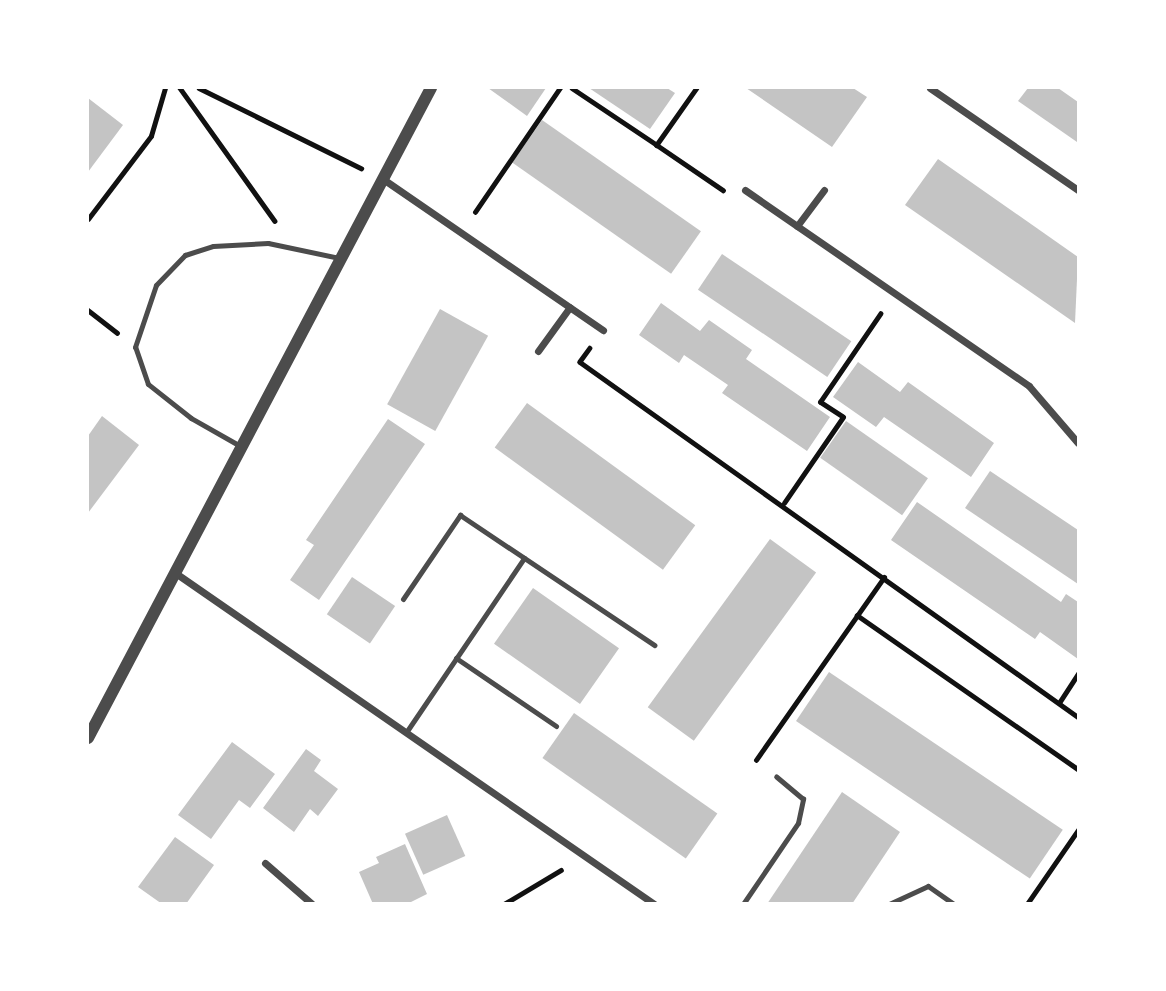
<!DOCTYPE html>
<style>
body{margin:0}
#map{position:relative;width:1166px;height:991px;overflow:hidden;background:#fff;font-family:"Open Sans",sans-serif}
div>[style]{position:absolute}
.building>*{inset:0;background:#c4c4c4;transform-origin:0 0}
.path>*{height:4.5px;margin:-2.25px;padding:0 2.25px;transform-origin:2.25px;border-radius:2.25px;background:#111}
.service>*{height:5px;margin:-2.5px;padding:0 2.5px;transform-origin:2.5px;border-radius:2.5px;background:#4c4c4c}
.minor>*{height:7px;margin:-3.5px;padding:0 3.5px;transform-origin:3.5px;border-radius:3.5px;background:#4c4c4c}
.tertiary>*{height:12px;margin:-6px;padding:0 6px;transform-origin:6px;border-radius:6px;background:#4c4c4c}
span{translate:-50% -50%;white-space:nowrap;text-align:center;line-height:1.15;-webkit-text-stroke:7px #fff;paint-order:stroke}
.frame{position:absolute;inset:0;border:89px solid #fff;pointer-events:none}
</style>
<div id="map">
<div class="building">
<i style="clip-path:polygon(488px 88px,546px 88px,527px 116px)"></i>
<i style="clip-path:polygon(589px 88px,667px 88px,675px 93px,650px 129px)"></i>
<i style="clip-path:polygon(746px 88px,853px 88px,867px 97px,832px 147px)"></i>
<i style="clip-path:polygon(1028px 88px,1058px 88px,1078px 102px,1077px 142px,1018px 101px)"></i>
<i style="clip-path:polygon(88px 98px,123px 125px,88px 172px)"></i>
<i style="left:542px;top:120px;width:194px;height:52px;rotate:35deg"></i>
<i style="clip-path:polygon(938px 159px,1078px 257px,1075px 323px,905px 205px)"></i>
<i style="left:722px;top:254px;width:156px;height:43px;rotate:34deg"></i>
<i style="clip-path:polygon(661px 303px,700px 331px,709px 320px,752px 350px,746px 359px,830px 417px,807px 451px,722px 393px,728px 385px,684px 355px,679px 363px,639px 335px)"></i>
<i style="left:440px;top:309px;width:55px;height:109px;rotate:29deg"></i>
<i style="clip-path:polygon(858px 362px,900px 392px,908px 382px,994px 443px,971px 477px,884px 417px,876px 427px,833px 397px)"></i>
<i style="left:527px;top:403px;width:208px;height:55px;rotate:36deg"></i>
<i style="clip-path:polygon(102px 416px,139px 445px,88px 513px,88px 436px)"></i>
<i style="clip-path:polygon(388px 419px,425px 444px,319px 600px,290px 580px,314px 545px,306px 540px)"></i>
<i style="left:846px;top:421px;width:100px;height:45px;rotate:35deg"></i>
<i style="clip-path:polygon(990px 471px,1078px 530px,1078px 584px,965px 508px)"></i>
<i style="clip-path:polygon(917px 502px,1061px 602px,1066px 594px,1078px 602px,1078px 659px,1040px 632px,1035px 639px,891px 540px)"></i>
<i style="left:770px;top:539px;width:57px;height:208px;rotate:36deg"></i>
<i style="left:352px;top:577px;width:52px;height:45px;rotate:34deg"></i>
<i style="left:533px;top:588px;width:105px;height:68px;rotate:35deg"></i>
<i style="left:829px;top:672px;width:282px;height:59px;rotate:34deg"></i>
<i style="left:574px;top:713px;width:175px;height:55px;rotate:35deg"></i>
<i style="clip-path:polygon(232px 742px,275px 774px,250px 808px,239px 800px,211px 839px,178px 815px)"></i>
<i style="clip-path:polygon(306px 749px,321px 760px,314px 771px,338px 789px,318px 816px,310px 809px,294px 832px,263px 808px)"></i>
<i style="clip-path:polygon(842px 792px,900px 832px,852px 904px,767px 904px)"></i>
<i style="left:447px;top:815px;width:45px;height:46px;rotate:66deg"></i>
<i style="clip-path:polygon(175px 837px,214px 865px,186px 904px,162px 904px,138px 887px)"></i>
<i style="clip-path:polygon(405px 844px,427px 894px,407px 904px,373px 904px,359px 872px,379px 863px,376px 857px)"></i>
</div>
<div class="path">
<i style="left:180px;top:88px;width:163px;rotate:54.5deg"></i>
<i style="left:199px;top:88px;width:181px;rotate:26.3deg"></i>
<i style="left:572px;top:88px;width:102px;rotate:33.8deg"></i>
<i style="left:697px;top:88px;width:70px;rotate:125.1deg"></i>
<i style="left:657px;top:145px;width:80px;rotate:34.3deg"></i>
<i style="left:475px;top:212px;width:150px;rotate:-55.6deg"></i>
<i style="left:88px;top:219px;width:104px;rotate:-52.8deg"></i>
<i style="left:151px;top:136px;width:50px;rotate:-73.7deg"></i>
<i style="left:88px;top:310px;width:37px;rotate:38deg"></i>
<i style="left:590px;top:348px;width:17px;rotate:126deg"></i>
<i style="left:580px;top:362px;width:612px;rotate:35.48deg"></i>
<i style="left:784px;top:503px;width:104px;rotate:-55.5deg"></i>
<i style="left:843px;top:417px;width:27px;rotate:-147deg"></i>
<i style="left:820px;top:402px;width:107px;rotate:-55.7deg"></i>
<i style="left:857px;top:615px;width:269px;rotate:34.9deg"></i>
<i style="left:1059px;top:703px;width:35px;rotate:-57deg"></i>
<i style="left:756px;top:760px;width:223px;rotate:-55deg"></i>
<i style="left:504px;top:904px;width:66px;rotate:-30.8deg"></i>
<i style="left:1027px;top:904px;width:90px;rotate:-55.4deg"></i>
</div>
<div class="service">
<i style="left:242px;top:447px;width:59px;rotate:-150.4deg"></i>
<i style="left:191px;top:418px;width:55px;rotate:-141.7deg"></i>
<i style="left:148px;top:384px;width:39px;rotate:-109deg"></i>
<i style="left:135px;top:347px;width:65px;rotate:-71.3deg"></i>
<i style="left:156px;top:285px;width:42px;rotate:-46deg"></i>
<i style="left:185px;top:255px;width:29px;rotate:-18deg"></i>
<i style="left:213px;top:246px;width:55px;rotate:-3.1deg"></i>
<i style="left:268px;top:243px;width:73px;rotate:11.9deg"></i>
<i style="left:403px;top:599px;width:102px;rotate:-55.8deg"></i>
<i style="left:460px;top:515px;width:234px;rotate:33.8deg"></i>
<i style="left:456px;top:658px;width:121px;rotate:34.2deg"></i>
<i style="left:407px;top:731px;width:209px;rotate:-55.9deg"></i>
<i style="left:743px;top:904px;width:98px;rotate:-55.8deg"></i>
<i style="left:798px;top:823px;width:25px;rotate:-78deg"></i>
<i style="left:803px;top:799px;width:35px;rotate:-140deg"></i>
<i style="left:889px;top:904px;width:43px;rotate:-24.8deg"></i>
<i style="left:928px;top:886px;width:32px;rotate:35deg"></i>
</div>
<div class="minor">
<i style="left:930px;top:88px;width:180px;rotate:34.6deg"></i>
<i style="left:383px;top:179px;width:267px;rotate:34.5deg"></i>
<i style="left:745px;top:190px;width:345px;rotate:34.6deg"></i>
<i style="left:1029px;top:386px;width:75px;rotate:49.3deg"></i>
<i style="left:797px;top:226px;width:45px;rotate:-53.1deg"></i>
<i style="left:538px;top:351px;width:54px;rotate:-54deg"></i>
<i style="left:174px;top:572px;width:584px;rotate:34.67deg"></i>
<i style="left:265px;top:863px;width:62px;rotate:41.1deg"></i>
</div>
<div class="tertiary">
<i style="left:88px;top:738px;width:735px;rotate:-62.18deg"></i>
</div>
<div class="frame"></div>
</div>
